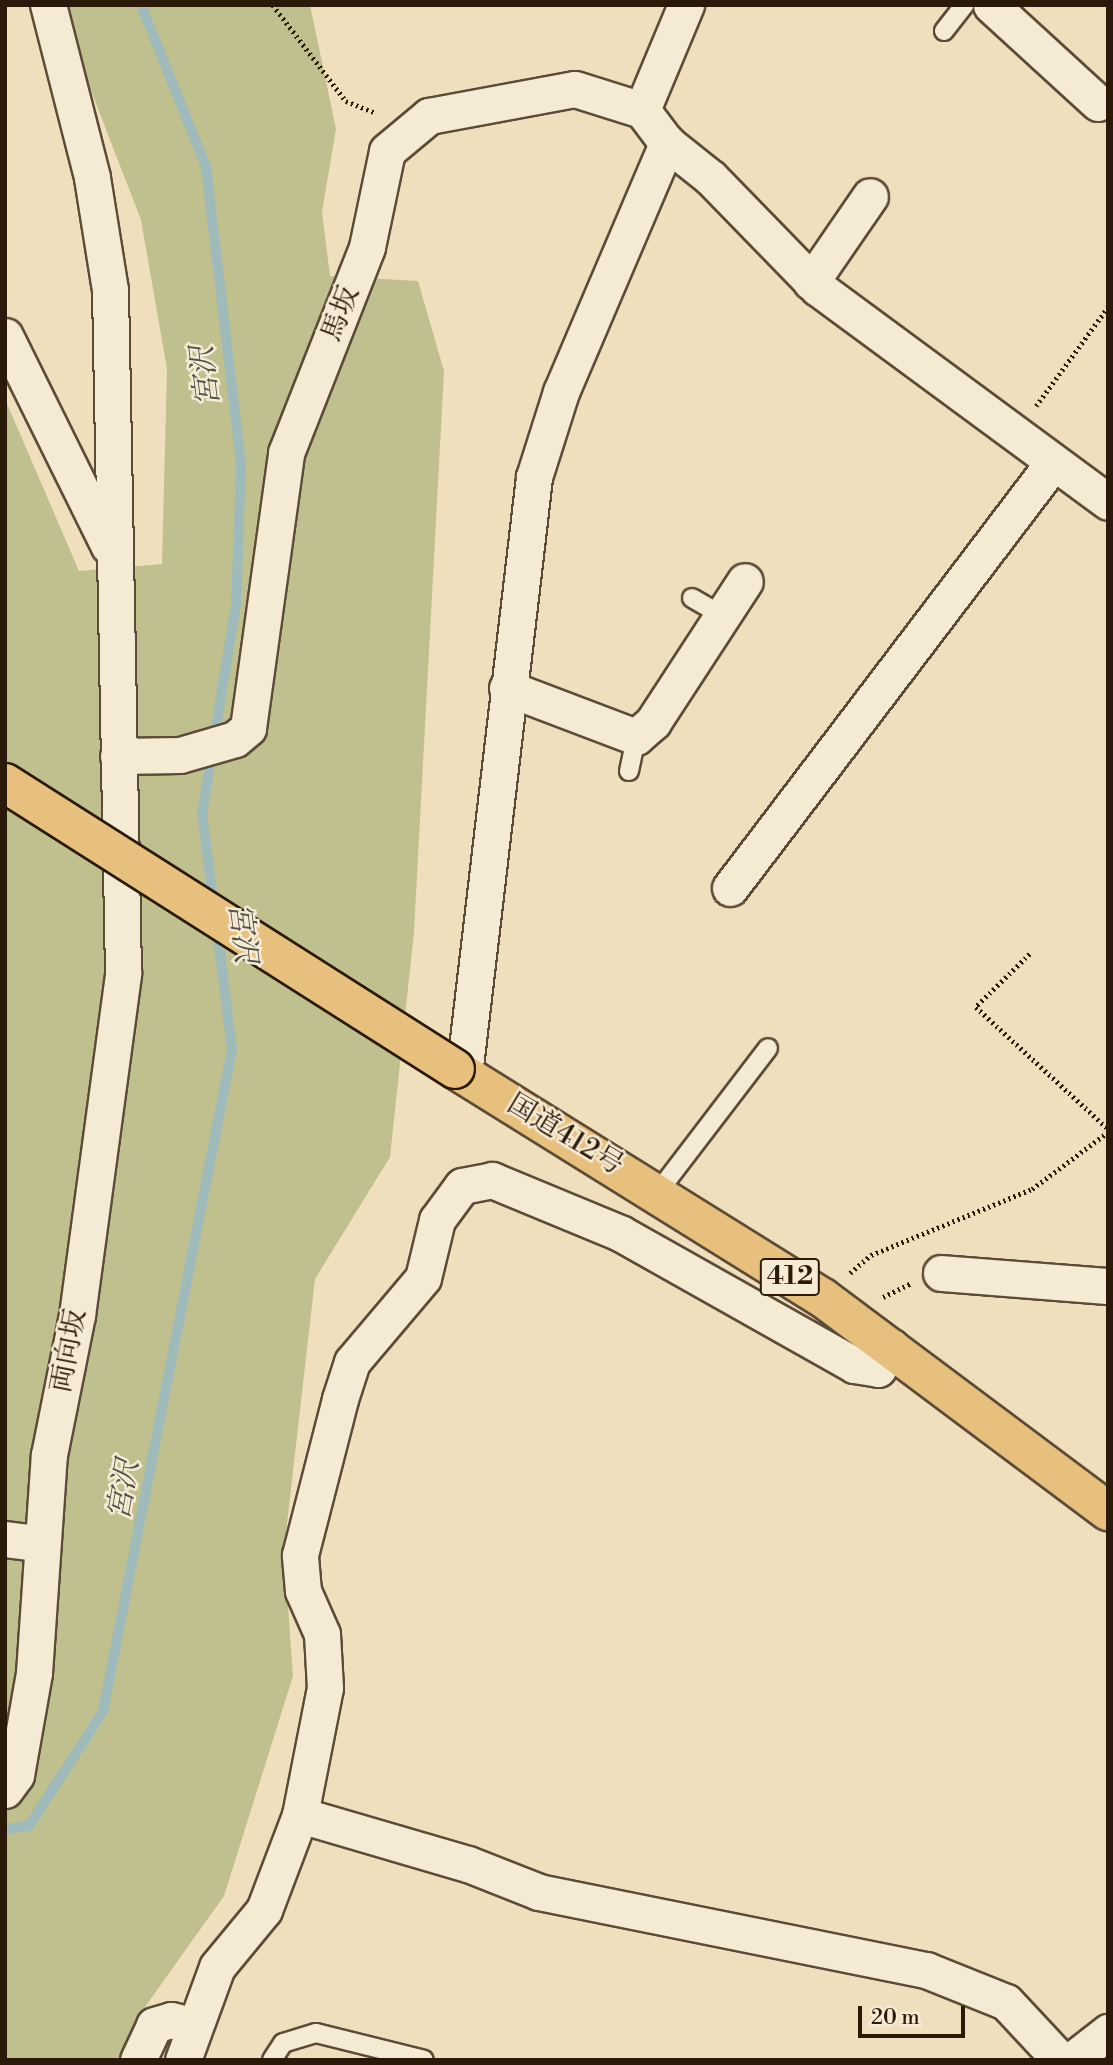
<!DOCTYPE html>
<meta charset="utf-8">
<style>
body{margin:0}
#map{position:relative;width:1113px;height:2065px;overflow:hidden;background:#f0dfbd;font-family:"Libre Bodoni","Noto Serif JP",serif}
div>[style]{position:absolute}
.green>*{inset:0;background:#bfc08d}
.stream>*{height:10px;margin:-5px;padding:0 5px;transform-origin:5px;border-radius:5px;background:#9ebabb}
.path>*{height:4.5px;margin-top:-2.25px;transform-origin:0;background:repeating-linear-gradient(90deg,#2b1a09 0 2px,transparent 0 5.5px)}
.roads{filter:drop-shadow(2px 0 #5c4b36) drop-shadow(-2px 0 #5c4b36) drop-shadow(0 2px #5c4b36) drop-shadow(0 -2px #5c4b36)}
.lane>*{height:18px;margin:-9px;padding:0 9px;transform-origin:9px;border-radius:9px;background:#f5ead4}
.street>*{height:35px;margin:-17.5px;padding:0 17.5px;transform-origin:17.5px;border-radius:17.5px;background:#f5ead4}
.highway>*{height:38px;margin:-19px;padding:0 19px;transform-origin:19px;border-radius:19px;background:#e8c07e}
.bridges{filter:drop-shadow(2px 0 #2b1a09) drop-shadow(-2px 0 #2b1a09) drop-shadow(0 2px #2b1a09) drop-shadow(0 -2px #2b1a09)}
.highway-bridge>*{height:38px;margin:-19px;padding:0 19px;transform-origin:19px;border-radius:19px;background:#e8c07e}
span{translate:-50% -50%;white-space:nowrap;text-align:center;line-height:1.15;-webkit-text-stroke:5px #f5ead4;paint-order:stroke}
.shield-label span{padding:2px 5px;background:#f5ead4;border:2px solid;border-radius:5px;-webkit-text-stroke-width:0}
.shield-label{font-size:26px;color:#2b1a09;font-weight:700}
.street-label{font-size:28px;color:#2b1a09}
.water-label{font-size:30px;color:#535247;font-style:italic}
.frame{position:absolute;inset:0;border:7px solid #2b1a09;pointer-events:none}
.scale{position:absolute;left:858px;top:2006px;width:107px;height:32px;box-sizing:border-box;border:4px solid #2b1a09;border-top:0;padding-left:9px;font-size:21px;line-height:24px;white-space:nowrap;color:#2b1a09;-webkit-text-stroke:5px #f5ead4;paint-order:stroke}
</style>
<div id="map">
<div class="green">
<i style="clip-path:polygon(58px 5px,310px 5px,336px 129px,322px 212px,330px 276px,418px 281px,444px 371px,414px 932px,390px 1157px,315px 1279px,284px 1550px,293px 1676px,224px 1896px,145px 2007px,134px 2060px,5px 2060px,5px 399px,79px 571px,162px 564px,167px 369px,141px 220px)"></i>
</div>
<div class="stream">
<i style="left:141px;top:5px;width:175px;rotate:68.1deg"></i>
<i style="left:206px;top:167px;width:302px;rotate:83.3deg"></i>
<i style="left:241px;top:467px;width:137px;rotate:92.1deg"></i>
<i style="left:236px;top:604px;width:213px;rotate:99.2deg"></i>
<i style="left:202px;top:814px;width:93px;rotate:82.6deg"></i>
<i style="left:5px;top:1829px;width:24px;rotate:-7deg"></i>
<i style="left:29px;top:1826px;width:137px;rotate:-57.2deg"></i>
<i style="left:103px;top:1711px;width:674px;rotate:-78.97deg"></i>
<i style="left:232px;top:1049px;width:121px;rotate:-97.1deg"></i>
</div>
<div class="path">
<i style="left:273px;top:5px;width:121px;rotate:52.8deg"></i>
<i style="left:346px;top:101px;width:32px;rotate:22deg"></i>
<i style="left:1036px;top:406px;width:122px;rotate:-54deg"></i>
<i style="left:1030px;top:954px;width:76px;rotate:135.5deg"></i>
<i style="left:976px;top:1007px;width:180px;rotate:42.7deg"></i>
<i style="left:850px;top:1273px;width:28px;rotate:-41deg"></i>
<i style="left:871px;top:1255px;width:174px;rotate:-22.3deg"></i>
<i style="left:1032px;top:1189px;width:95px;rotate:-36.9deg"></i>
<i style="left:883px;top:1297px;width:30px;rotate:-26deg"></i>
</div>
<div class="roads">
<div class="lane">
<i style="left:944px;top:31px;width:33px;rotate:-52deg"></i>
<i style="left:692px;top:598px;width:34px;rotate:30deg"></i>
<i style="left:629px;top:771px;width:35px;rotate:-78deg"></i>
<i style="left:658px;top:1192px;width:181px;rotate:-52.6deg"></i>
<i style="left:272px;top:2060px;width:20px;rotate:-57deg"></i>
<i style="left:283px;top:2043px;width:34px;rotate:-17deg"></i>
<i style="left:316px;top:2033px;width:111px;rotate:14deg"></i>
</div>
<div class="street">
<i style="left:991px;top:5px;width:145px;rotate:42.5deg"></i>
<i style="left:642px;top:110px;width:114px;rotate:-67.3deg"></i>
<i style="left:811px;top:282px;width:104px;rotate:-55.5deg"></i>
<i style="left:5px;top:336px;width:234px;rotate:63.7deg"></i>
<i style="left:507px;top:688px;width:138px;rotate:20.8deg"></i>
<i style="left:636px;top:737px;width:23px;rotate:-41deg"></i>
<i style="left:653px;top:722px;width:168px;rotate:-56.9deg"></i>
<i style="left:118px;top:756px;width:62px;rotate:-0.9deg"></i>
<i style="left:180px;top:755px;width:57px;rotate:-16.2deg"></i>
<i style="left:235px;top:739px;width:17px;rotate:-40deg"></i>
<i style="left:248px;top:728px;width:278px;rotate:-82.1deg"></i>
<i style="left:286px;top:453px;width:221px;rotate:-68.5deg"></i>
<i style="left:367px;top:247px;width:98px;rotate:-78.2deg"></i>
<i style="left:387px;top:151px;width:55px;rotate:-39.8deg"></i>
<i style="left:429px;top:116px;width:148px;rotate:-10.5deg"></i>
<i style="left:575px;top:89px;width:70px;rotate:17.4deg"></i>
<i style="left:642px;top:110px;width:41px;rotate:52.9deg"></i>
<i style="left:667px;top:143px;width:56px;rotate:38.5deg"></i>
<i style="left:711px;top:178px;width:153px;rotate:45.8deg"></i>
<i style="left:818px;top:288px;width:360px;rotate:36.4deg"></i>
<i style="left:730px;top:888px;width:534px;rotate:-52.77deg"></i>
<i style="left:464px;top:1074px;width:601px;rotate:-83.31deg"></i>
<i style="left:534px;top:477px;width:89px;rotate:-72.4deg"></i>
<i style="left:561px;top:392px;width:271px;rotate:-66.9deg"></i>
<i style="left:941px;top:1273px;width:168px;rotate:4.5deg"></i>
<i style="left:5px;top:1539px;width:34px;rotate:7deg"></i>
<i style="left:5px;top:1790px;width:19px;rotate:-54deg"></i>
<i style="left:16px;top:1775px;width:104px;rotate:-80deg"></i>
<i style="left:34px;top:1673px;width:219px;rotate:-86.1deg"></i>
<i style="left:49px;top:1455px;width:143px;rotate:-78.7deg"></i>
<i style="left:77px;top:1315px;width:345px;rotate:-82.3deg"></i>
<i style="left:123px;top:973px;width:683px;rotate:-91.09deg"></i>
<i style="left:110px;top:290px;width:114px;rotate:-99.1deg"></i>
<i style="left:92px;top:177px;width:178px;rotate:-104.3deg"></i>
<i style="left:300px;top:1815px;width:175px;rotate:16.3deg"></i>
<i style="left:468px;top:1864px;width:76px;rotate:21.5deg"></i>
<i style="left:539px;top:1892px;width:395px;rotate:11.4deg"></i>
<i style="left:926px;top:1970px;width:86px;rotate:21.8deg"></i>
<i style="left:1006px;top:2002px;width:79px;rotate:47deg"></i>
<i style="left:138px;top:2060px;width:38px;rotate:-65deg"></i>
<i style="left:154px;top:2025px;width:18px;rotate:-16deg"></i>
<i style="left:171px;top:2020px;width:21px;rotate:14deg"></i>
<i style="left:183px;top:2060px;width:99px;rotate:-69.9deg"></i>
<i style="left:217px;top:1967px;width:74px;rotate:-50.5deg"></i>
<i style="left:264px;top:1910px;width:102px;rotate:-69.2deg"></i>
<i style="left:300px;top:1815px;width:129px;rotate:-78.9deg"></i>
<i style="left:325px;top:1688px;width:54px;rotate:-93.2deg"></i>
<i style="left:322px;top:1634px;width:47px;rotate:-113.8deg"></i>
<i style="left:303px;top:1591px;width:36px;rotate:-95deg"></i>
<i style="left:300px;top:1555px;width:161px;rotate:-75.6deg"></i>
<i style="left:340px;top:1399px;width:39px;rotate:-72deg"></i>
<i style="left:352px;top:1362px;width:110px;rotate:-49.8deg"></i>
<i style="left:423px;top:1278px;width:60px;rotate:-76.4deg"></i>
<i style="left:437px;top:1220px;width:42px;rotate:-53.7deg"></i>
<i style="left:462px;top:1186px;width:31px;rotate:-11deg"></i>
<i style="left:492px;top:1180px;width:139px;rotate:22.5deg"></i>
<i style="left:620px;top:1233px;width:269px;rotate:29.4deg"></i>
<i style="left:854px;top:1365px;width:24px;rotate:9deg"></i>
<i style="left:878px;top:1369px;width:26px;rotate:-59deg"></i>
<i style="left:1072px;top:2060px;width:46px;rotate:-37.9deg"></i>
</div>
<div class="highway">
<i style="left:455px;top:1069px;width:433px;rotate:31.9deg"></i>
<i style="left:823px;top:1298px;width:356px;rotate:36.8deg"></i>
</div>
</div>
<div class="bridges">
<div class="highway-bridge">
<i style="left:5px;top:783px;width:533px;rotate:32.44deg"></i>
</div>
</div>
<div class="shield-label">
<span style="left:790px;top:1277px">412</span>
</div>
<div class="street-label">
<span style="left:341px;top:314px;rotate:-69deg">馬坂</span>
<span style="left:565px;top:1135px;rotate:31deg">国道412号</span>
<span style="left:69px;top:1351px;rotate:-79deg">両向坂</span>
</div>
<div class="water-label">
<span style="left:206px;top:376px;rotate:-97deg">宮沢</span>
<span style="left:242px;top:933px;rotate:83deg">宮沢</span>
<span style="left:124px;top:1490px;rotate:-80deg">宮沢</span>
</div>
<div class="frame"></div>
<div class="scale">20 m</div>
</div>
